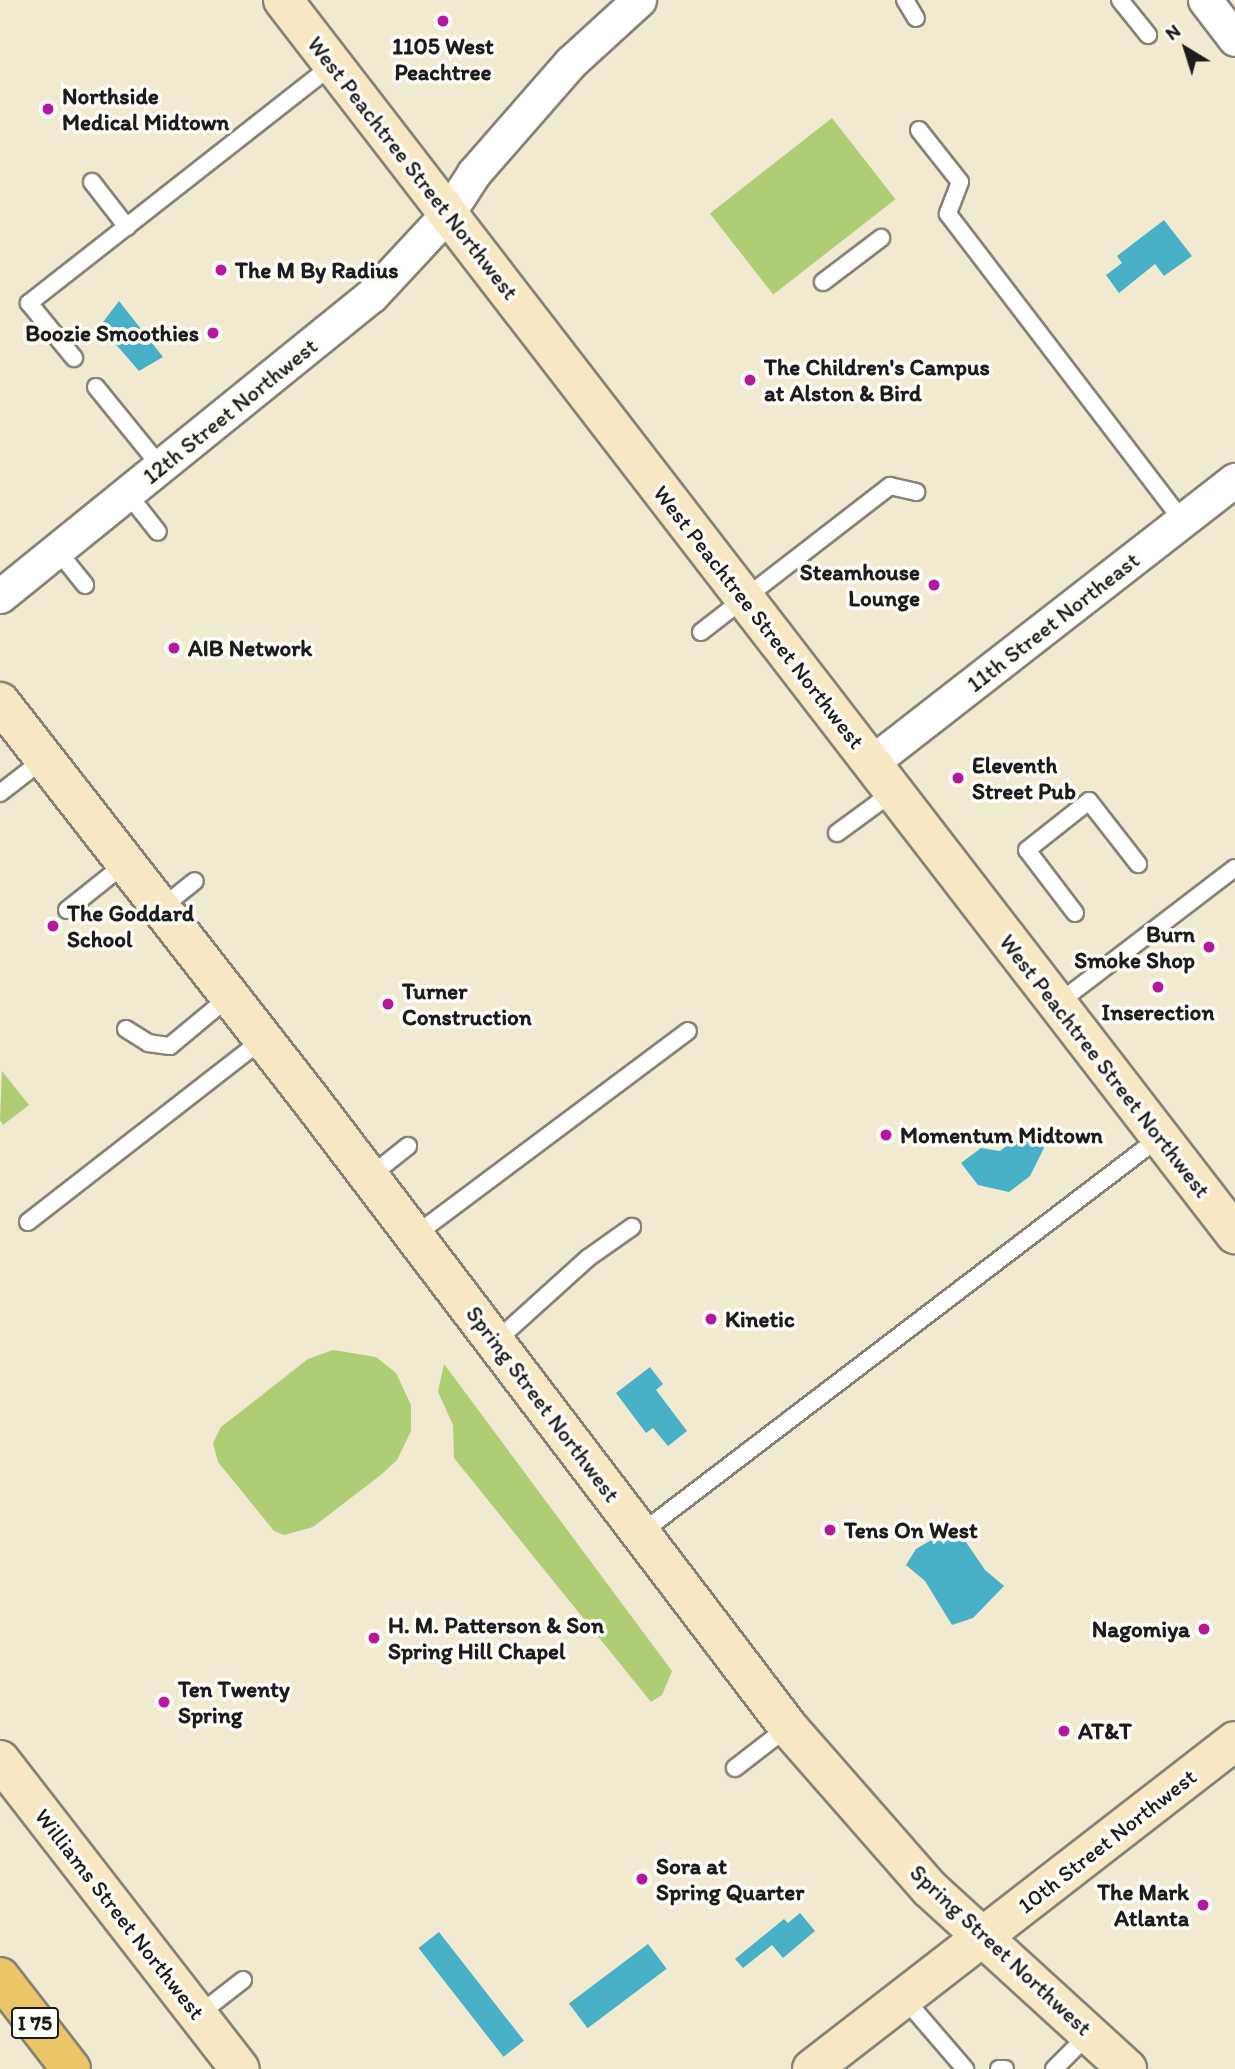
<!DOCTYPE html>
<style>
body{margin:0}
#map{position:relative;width:1235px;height:2069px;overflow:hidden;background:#f1ead1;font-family:Itim,sans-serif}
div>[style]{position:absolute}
.green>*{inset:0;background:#aecd75;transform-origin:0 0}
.water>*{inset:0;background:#48b0c7;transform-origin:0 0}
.roads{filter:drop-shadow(2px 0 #868376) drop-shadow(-2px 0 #868376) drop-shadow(0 2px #868376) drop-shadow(0 -2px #868376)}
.lane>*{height:16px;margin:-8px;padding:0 8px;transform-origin:8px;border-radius:8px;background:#fff}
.street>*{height:33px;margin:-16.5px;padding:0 16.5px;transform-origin:16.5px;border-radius:16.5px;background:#fff}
.secondary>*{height:38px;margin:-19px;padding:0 19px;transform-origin:19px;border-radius:19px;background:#f7e8c3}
.highway>*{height:38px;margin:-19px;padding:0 19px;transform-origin:19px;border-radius:19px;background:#ebc669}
.dots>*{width:19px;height:19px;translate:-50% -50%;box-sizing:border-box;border:4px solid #fdfcf7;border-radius:50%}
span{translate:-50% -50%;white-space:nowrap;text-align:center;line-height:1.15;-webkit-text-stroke:7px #fdfcf7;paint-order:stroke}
.shield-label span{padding:2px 5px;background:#fdfcf7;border:2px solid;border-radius:5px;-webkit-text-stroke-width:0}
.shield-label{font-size:21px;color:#1c1c1c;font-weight:700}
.poi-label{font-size:23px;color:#1c1c1c;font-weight:700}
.left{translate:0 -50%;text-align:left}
.right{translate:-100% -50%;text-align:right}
.street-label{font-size:23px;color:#1c1c1c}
.north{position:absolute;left:1151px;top:14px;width:70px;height:70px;-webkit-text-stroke:5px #fdfcf7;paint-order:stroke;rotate:322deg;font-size:19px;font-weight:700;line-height:28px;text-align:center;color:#1c1c1c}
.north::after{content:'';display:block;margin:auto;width:24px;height:32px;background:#1c1c1c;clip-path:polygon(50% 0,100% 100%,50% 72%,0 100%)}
</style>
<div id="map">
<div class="green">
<i style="left:832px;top:118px;width:103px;height:155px;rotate:52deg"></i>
<i style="clip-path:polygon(2px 1071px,29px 1105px,3px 1125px,0 1120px)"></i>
<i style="clip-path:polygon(333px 1350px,376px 1357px,396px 1373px,411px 1405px,411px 1431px,397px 1460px,382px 1474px,313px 1527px,284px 1535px,274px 1531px,218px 1462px,213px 1443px,221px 1427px,308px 1359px)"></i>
<i style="clip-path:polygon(444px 1364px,672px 1671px,662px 1695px,651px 1702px,454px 1458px,453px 1425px,438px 1392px)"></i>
</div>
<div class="water">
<i style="clip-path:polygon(1164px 220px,1192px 256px,1164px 276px,1155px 264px,1119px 293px,1106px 275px,1122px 263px,1117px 256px)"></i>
<i style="clip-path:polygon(119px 301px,163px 357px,139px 371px,100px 326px)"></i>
<i style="clip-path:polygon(1029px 1129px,1044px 1148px,1030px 1176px,1009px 1192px,978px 1185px,961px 1163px,981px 1148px,1000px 1151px)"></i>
<i style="clip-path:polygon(650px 1367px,663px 1384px,656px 1390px,687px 1431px,668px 1446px,653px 1428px,646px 1433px,616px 1393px)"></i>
<i style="clip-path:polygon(955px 1526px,985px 1570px,1004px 1586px,973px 1618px,952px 1625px,925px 1581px,906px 1565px,916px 1549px)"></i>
<i style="clip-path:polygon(800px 1913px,815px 1931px,783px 1958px,772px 1945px,743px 1968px,735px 1959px,784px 1919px,788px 1923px)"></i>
<i style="left:439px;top:1932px;width:138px;height:26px;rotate:52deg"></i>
<i style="left:648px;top:1944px;width:31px;height:99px;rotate:53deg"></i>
</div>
<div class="roads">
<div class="lane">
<i style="left:905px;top:0;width:21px;rotate:59deg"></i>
<i style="left:1120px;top:0;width:45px;rotate:51.3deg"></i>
<i style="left:919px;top:130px;width:66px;rotate:51.7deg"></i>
<i style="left:960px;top:182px;width:34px;rotate:111deg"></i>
<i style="left:948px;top:214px;width:387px;rotate:52.6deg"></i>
<i style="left:92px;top:182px;width:57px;rotate:52.1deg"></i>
<i style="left:823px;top:282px;width:73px;rotate:-37.2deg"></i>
<i style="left:74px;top:358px;width:71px;rotate:-129.3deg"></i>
<i style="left:29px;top:303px;width:386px;rotate:-38.1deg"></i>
<i style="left:96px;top:387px;width:103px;rotate:50.9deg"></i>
<i style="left:128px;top:494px;width:48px;rotate:51.7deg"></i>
<i style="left:57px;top:550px;width:45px;rotate:51.3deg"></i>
<i style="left:701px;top:632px;width:239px;rotate:-37.7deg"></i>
<i style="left:890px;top:486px;width:27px;rotate:13deg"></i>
<i style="left:0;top:793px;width:56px;rotate:-37.7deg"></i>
<i style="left:837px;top:833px;width:69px;rotate:-36.2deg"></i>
<i style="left:161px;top:908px;width:43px;rotate:-38.5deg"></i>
<i style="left:67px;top:910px;width:75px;rotate:-38.5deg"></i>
<i style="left:1075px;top:913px;width:79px;rotate:-127.3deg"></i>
<i style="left:1027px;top:850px;width:79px;rotate:-38.3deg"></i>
<i style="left:1089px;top:801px;width:80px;rotate:52.1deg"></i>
<i style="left:1057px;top:1004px;width:224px;rotate:-37.4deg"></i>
<i style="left:126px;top:1029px;width:26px;rotate:32deg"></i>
<i style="left:148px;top:1043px;width:22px;rotate:8deg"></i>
<i style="left:170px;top:1046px;width:78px;rotate:-39.8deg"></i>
<i style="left:369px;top:1177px;width:50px;rotate:-38.5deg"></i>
<i style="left:28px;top:1222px;width:298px;rotate:-37.9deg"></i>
<i style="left:414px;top:1236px;width:342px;rotate:-36.8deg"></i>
<i style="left:495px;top:1342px;width:125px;rotate:-42.1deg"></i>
<i style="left:588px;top:1258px;width:54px;rotate:-35.2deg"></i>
<i style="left:641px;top:1533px;width:653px;rotate:-37.34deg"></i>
<i style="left:735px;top:1768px;width:67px;rotate:-37.7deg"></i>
<i style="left:904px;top:1998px;width:94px;rotate:49.3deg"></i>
<i style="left:198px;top:2015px;width:57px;rotate:-37.9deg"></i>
<i style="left:999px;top:2069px;width:6px"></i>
<i style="left:1054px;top:2069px;width:49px;rotate:-45deg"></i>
</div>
<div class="street">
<i style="left:1205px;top:0;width:49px;rotate:52.4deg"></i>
<i style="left:0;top:596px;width:477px;rotate:-39deg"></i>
<i style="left:371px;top:296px;width:113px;rotate:-47.1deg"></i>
<i style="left:448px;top:213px;width:48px;rotate:-57deg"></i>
<i style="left:474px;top:173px;width:147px;rotate:-48.9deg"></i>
<i style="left:571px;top:62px;width:92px;rotate:-42.4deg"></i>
<i style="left:871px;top:763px;width:461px;rotate:-37.9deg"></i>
</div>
<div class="secondary">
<i style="left:283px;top:0;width:1559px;rotate:52.35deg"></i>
<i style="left:0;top:702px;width:504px;rotate:52.02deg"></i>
<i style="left:310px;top:1099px;width:789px;rotate:52.72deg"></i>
<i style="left:788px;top:1727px;width:215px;rotate:48.8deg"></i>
<i style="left:930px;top:1889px;width:267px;rotate:42.4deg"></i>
<i style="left:0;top:1760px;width:391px;rotate:52.2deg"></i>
<i style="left:812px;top:2069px;width:535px;rotate:-37.79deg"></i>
</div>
<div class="highway">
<i style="left:0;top:1977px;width:116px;rotate:52.3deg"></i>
</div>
</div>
<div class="dots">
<i style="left:443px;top:21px;background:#b5179e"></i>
<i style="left:48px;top:109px;background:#b5179e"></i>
<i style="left:221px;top:270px;background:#b5179e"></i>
<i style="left:213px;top:333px;background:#b5179e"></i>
<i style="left:750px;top:380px;background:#b5179e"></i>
<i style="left:934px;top:585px;background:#b5179e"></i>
<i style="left:174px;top:648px;background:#b5179e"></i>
<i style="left:958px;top:778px;background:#b5179e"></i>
<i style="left:53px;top:926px;background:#b5179e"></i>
<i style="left:1209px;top:947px;background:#b5179e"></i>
<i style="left:1158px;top:987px;background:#b5179e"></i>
<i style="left:388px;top:1004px;background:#b5179e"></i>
<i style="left:886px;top:1135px;background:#b5179e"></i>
<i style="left:711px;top:1319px;background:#b5179e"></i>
<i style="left:830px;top:1530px;background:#b5179e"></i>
<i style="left:1204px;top:1629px;background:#b5179e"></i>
<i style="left:374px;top:1638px;background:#b5179e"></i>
<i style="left:164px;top:1702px;background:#b5179e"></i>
<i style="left:1064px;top:1731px;background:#b5179e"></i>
<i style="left:642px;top:1879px;background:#b5179e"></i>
<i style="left:1203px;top:1905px;background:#b5179e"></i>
</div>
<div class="shield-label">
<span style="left:35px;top:2023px">I 75</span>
</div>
<div class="poi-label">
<span style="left:443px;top:59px">1105 West<br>Peachtree</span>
<span class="left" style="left:62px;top:109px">Northside<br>Medical Midtown</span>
<span class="left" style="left:235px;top:270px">The M By Radius</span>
<span class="right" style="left:199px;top:333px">Boozie Smoothies</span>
<span class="left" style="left:764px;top:380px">The Children's Campus<br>at Alston &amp; Bird</span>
<span class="right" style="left:920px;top:585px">Steamhouse<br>Lounge</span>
<span class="left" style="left:188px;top:648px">AIB Network</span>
<span class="left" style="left:972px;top:778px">Eleventh<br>Street Pub</span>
<span class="left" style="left:67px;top:926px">The Goddard<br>School</span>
<span class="right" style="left:1195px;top:947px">Burn<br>Smoke Shop</span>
<span class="left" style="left:402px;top:1004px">Turner<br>Construction</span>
<span style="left:1158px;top:1012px">Inserection</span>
<span class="left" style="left:900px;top:1135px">Momentum Midtown</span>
<span class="left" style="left:725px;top:1319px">Kinetic</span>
<span class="left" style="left:844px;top:1530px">Tens On West</span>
<span class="left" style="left:388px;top:1638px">H. M. Patterson &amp; Son<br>Spring Hill Chapel</span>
<span class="right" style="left:1190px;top:1629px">Nagomiya</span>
<span class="left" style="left:178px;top:1702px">Ten Twenty<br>Spring</span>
<span class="left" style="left:1078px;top:1731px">AT&amp;T</span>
<span class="left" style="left:656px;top:1879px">Sora at<br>Spring Quarter</span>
<span class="right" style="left:1189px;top:1905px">The Mark<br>Atlanta</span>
</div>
<div class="street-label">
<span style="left:413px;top:168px;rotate:52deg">West Peachtree Street Northwest</span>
<span style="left:230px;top:411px;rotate:-39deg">12th Street Northwest</span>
<span style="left:759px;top:617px;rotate:52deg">West Peachtree Street Northwest</span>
<span style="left:1053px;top:622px;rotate:-38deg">11th Street Northeast</span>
<span style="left:1105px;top:1066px;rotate:52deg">West Peachtree Street Northwest</span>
<span style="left:543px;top:1404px;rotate:53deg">Spring Street Northwest</span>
<span style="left:1107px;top:1841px;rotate:-38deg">10th Street Northwest</span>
<span style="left:120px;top:1914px;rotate:52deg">Williams Street Northwest</span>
<span style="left:1001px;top:1950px;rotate:43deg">Spring Street Northwest</span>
</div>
<div class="north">N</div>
</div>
